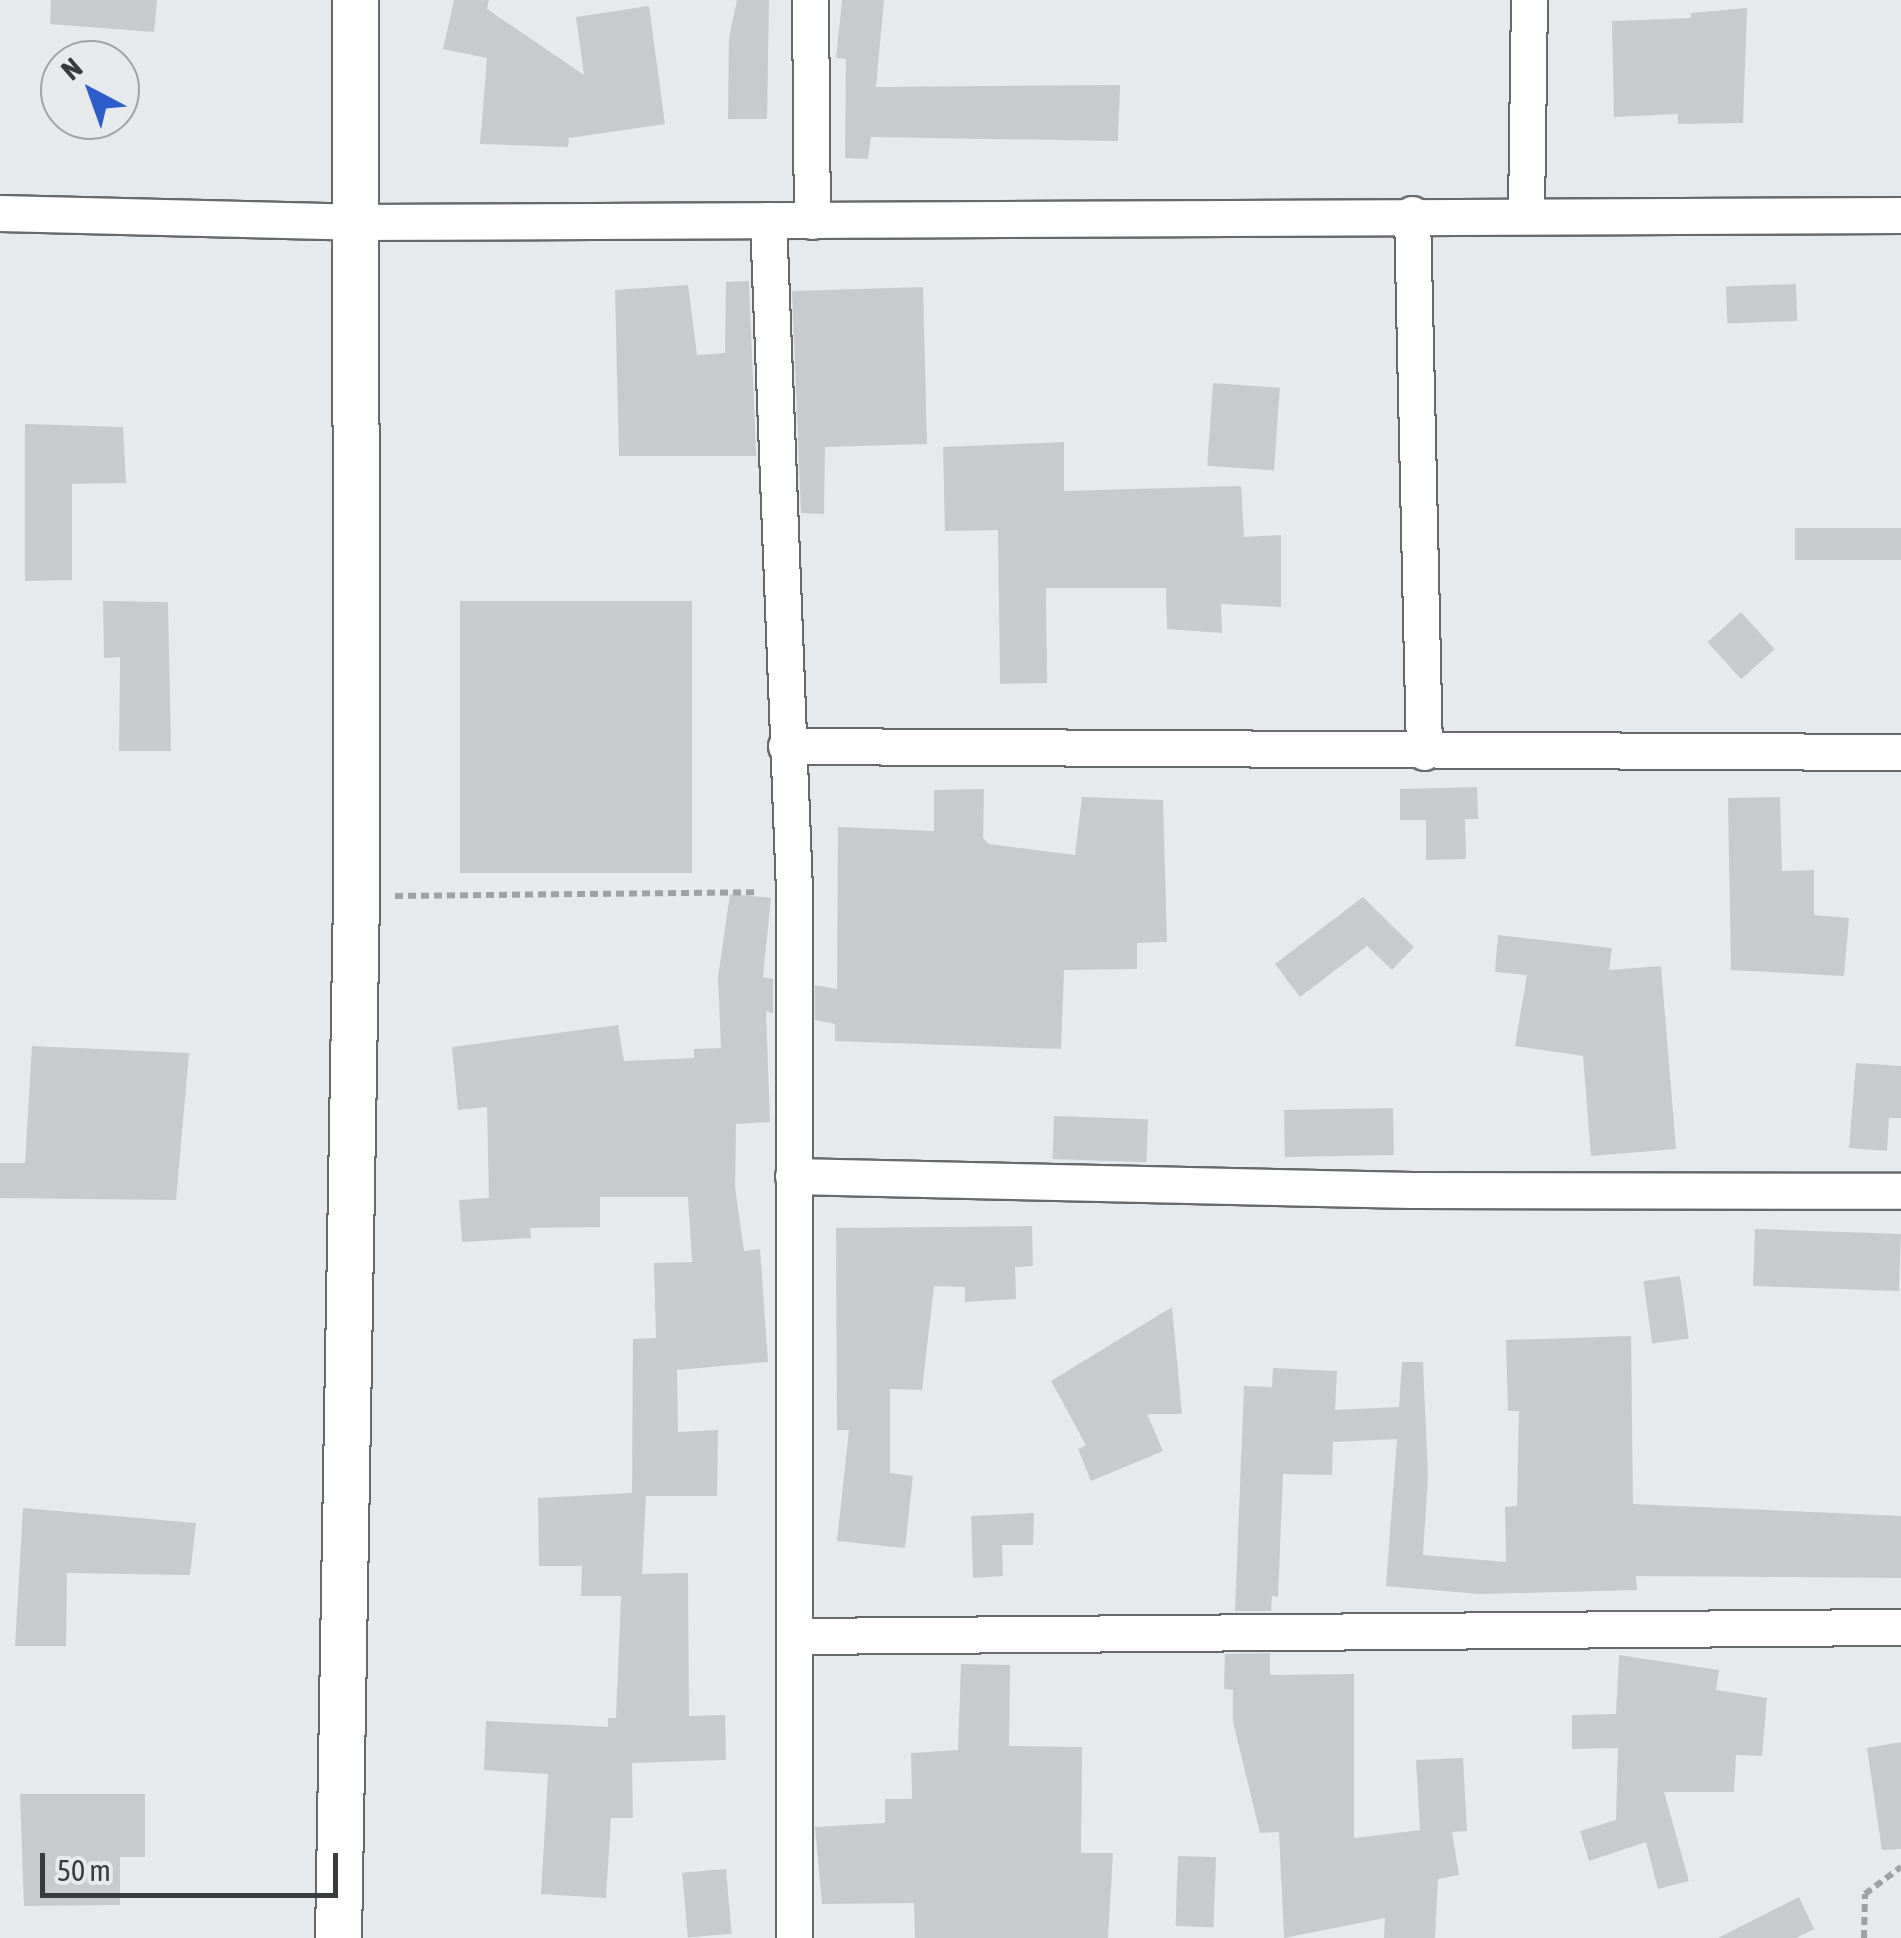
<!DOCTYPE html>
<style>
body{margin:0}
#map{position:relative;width:1901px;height:1938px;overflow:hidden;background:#e6eaed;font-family:"Asap Condensed",sans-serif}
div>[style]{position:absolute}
.building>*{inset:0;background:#c8cbce;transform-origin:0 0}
.path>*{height:6px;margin-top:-3px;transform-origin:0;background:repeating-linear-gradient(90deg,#9fa2a4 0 8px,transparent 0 13px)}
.roads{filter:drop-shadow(2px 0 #676a6c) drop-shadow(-2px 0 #676a6c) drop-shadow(0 2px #676a6c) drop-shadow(0 -2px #676a6c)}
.minor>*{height:35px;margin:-17.5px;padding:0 17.5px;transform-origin:17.5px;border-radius:17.5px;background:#fff}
.tertiary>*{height:45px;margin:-22.5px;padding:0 22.5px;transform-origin:22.5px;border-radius:22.5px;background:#fff}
span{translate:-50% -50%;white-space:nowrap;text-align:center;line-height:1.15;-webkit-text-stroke:10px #e6eaed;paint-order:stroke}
.north{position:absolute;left:40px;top:40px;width:100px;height:100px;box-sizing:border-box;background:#e6eaed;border:2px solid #a1a4a7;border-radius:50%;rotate:319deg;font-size:28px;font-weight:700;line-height:40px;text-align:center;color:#3a3b3d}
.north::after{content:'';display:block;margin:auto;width:35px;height:45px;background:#2b5ecc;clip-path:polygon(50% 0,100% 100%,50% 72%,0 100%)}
.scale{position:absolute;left:40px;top:1853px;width:298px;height:45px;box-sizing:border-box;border:5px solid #3a3b3d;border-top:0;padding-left:12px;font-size:30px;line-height:35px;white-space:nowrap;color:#3a3b3d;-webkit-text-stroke:8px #e6eaed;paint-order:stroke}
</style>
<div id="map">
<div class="building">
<i style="clip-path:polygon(51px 0,157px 0,154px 32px,50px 24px)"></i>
<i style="clip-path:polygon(454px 0,489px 0,487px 9px,584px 75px,576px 17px,649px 6px,665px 124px,569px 138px,568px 147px,480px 144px,487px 58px,443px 49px)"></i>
<i style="clip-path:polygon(737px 0,769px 0,767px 119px,728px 119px,729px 38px)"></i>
<i style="clip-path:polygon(842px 0,884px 0,876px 87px,1120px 85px,1118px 141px,871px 137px,868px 159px,845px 158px,846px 59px,836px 58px)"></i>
<i style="clip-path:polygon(1747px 8px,1743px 123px,1678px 124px,1678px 114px,1614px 117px,1612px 21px,1691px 18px,1691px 13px)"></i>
<i style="clip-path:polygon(749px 281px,756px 456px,619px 456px,615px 290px,688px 285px,697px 355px,725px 353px,726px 282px)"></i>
<i style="left:1796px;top:284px;width:37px;height:70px;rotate:88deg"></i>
<i style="clip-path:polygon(923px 287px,927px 444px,825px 447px,824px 514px,801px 513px,792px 291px)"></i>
<i style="left:1213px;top:383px;width:67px;height:83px;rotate:4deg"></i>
<i style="clip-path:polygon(25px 424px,123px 427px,126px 483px,72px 484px,72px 580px,25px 581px)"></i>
<i style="clip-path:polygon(1064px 442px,1064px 491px,1241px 486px,1244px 537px,1281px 535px,1281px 607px,1221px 604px,1222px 633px,1167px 629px,1166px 588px,1046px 588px,1047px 683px,1000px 684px,998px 530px,945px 531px,943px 447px)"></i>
<i style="left:1901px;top:528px;width:32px;height:106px;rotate:90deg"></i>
<i style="clip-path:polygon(103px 601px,168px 602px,171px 751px,119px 751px,120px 657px,104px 658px)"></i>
<i style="left:692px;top:601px;width:272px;height:232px;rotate:90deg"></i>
<i style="left:1741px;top:612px;width:50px;height:45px;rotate:48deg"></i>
<i style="clip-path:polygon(1477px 787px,1478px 819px,1465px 819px,1466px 859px,1426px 860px,1426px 820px,1400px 820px,1400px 789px)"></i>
<i style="clip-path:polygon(984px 789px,983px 838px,989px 844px,1075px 855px,1082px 797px,1163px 800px,1167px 942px,1137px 943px,1137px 969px,1064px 970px,1061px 1049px,835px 1041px,835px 1024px,815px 1020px,815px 985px,837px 989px,838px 827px,934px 831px,934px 790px)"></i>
<i style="clip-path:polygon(1780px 797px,1782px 871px,1814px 870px,1814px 915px,1849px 918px,1844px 976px,1731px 970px,1728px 798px)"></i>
<i style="clip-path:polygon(730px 894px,771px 898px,763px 977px,773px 979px,773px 1013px,766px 1011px,770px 1122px,736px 1124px,735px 1187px,744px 1251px,760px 1249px,768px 1362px,677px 1370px,678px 1432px,718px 1430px,717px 1496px,646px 1496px,642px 1574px,688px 1573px,689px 1716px,725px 1715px,726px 1760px,632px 1763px,633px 1818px,611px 1818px,606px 1898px,541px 1894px,548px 1774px,484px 1770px,486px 1721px,608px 1727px,608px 1718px,616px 1718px,621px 1596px,581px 1596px,582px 1566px,539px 1566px,538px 1498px,632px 1493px,633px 1339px,656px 1338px,654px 1263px,692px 1262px,688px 1197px,600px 1197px,600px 1227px,530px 1228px,531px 1238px,462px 1242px,459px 1200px,489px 1198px,487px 1107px,458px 1110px,452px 1047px,618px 1025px,624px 1061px,694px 1058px,694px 1049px,721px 1048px,718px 977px)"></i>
<i style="clip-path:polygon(1363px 897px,1414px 947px,1392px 970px,1367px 946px,1300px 997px,1275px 964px)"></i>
<i style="clip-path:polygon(1498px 935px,1612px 948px,1609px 970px,1661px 966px,1676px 1149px,1591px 1156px,1583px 1056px,1515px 1046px,1527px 975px,1495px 972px)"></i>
<i style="clip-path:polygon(32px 1046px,189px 1053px,176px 1200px,0 1198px,0 1163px,25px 1163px)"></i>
<i style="clip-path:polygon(1856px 1063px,1901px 1066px,1901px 1118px,1889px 1118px,1887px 1151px,1849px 1148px)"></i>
<i style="left:1393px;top:1108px;width:47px;height:109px;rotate:89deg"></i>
<i style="left:1054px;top:1116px;width:94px;height:43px;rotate:2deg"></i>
<i style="clip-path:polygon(1032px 1226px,1033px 1266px,1015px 1267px,1016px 1299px,965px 1302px,965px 1287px,934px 1286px,922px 1390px,890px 1389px,890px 1473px,913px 1476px,905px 1548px,837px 1541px,849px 1430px,837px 1430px,836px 1228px)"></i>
<i style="left:1755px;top:1229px;width:146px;height:57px;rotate:2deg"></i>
<i style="left:1680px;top:1276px;width:63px;height:37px;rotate:82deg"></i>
<i style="clip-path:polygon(1172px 1307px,1182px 1414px,1147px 1414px,1163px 1451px,1091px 1481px,1078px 1449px,1086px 1445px,1051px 1381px)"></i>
<i style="clip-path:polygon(1631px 1336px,1633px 1504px,1901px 1516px,1901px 1578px,1636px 1576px,1637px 1590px,1480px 1594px,1386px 1586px,1397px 1439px,1333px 1442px,1332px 1475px,1283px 1474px,1278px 1597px,1272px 1596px,1271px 1611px,1235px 1611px,1244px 1386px,1272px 1387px,1273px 1368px,1337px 1371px,1335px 1410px,1399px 1407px,1402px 1362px,1423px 1362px,1428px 1476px,1423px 1555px,1506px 1562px,1505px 1507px,1517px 1506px,1519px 1411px,1508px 1411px,1506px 1340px)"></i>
<i style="clip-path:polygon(23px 1508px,196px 1523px,190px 1575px,67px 1573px,66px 1646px,15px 1646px)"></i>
<i style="clip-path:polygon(1034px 1513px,1033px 1545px,1002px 1545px,1003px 1576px,973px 1578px,971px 1516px)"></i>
<i style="clip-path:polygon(1270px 1653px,1270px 1675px,1354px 1674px,1354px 1838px,1420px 1830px,1416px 1760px,1463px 1758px,1467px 1831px,1452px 1832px,1459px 1875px,1438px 1879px,1435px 1938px,1384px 1938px,1385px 1918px,1284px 1938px,1279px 1832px,1260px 1833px,1233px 1722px,1233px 1690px,1224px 1689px,1225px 1654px)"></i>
<i style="clip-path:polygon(1619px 1655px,1719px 1670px,1716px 1690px,1767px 1698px,1762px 1756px,1736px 1755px,1734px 1792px,1664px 1792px,1689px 1881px,1658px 1889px,1646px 1842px,1589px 1861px,1580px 1831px,1616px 1820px,1618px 1748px,1572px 1749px,1572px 1715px,1616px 1714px)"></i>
<i style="clip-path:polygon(961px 1664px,1010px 1665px,1009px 1746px,1082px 1747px,1081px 1853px,1113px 1853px,1108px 1938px,915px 1938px,914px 1903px,822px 1904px,815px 1827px,885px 1823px,885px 1799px,912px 1799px,911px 1753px,958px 1750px)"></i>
<i style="clip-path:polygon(1901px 1742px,1901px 1849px,1882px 1850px,1867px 1748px)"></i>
<i style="clip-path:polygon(20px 1794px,145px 1794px,145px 1857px,120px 1857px,120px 1905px,24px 1906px)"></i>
<i style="left:1178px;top:1856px;width:38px;height:70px;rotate:2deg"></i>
<i style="left:726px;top:1869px;width:65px;height:44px;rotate:85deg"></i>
<i style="clip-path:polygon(1799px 1897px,1814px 1929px,1796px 1938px,1718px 1938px)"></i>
</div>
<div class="path">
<i style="left:395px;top:896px;width:363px;rotate:-0.6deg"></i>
<i style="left:1864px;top:1938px;width:44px;rotate:-88.7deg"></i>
<i style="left:1865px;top:1894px;width:45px;rotate:-36.9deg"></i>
</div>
<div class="roads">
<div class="minor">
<i style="left:810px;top:0;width:221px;rotate:89.5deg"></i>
<i style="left:1526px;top:212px;width:212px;rotate:-89.2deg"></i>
<i style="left:0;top:213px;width:356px;rotate:1.4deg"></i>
<i style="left:356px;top:222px;width:1545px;rotate:-0.26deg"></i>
<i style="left:1412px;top:214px;width:538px;rotate:88.72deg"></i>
<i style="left:768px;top:220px;width:673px;rotate:87.78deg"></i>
<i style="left:794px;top:892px;width:1046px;rotate:90deg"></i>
<i style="left:786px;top:746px;width:1115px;rotate:0.31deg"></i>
<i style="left:793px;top:1176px;width:619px;rotate:1.3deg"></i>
<i style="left:1412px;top:1190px;width:489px;rotate:0.1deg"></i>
<i style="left:796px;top:1636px;width:1105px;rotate:-0.47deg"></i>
</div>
<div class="tertiary">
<i style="left:338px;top:1938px;width:1041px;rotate:-89.01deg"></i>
<i style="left:356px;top:897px;width:897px;rotate:-90.06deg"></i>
</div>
</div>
<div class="north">N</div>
<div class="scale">50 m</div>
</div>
